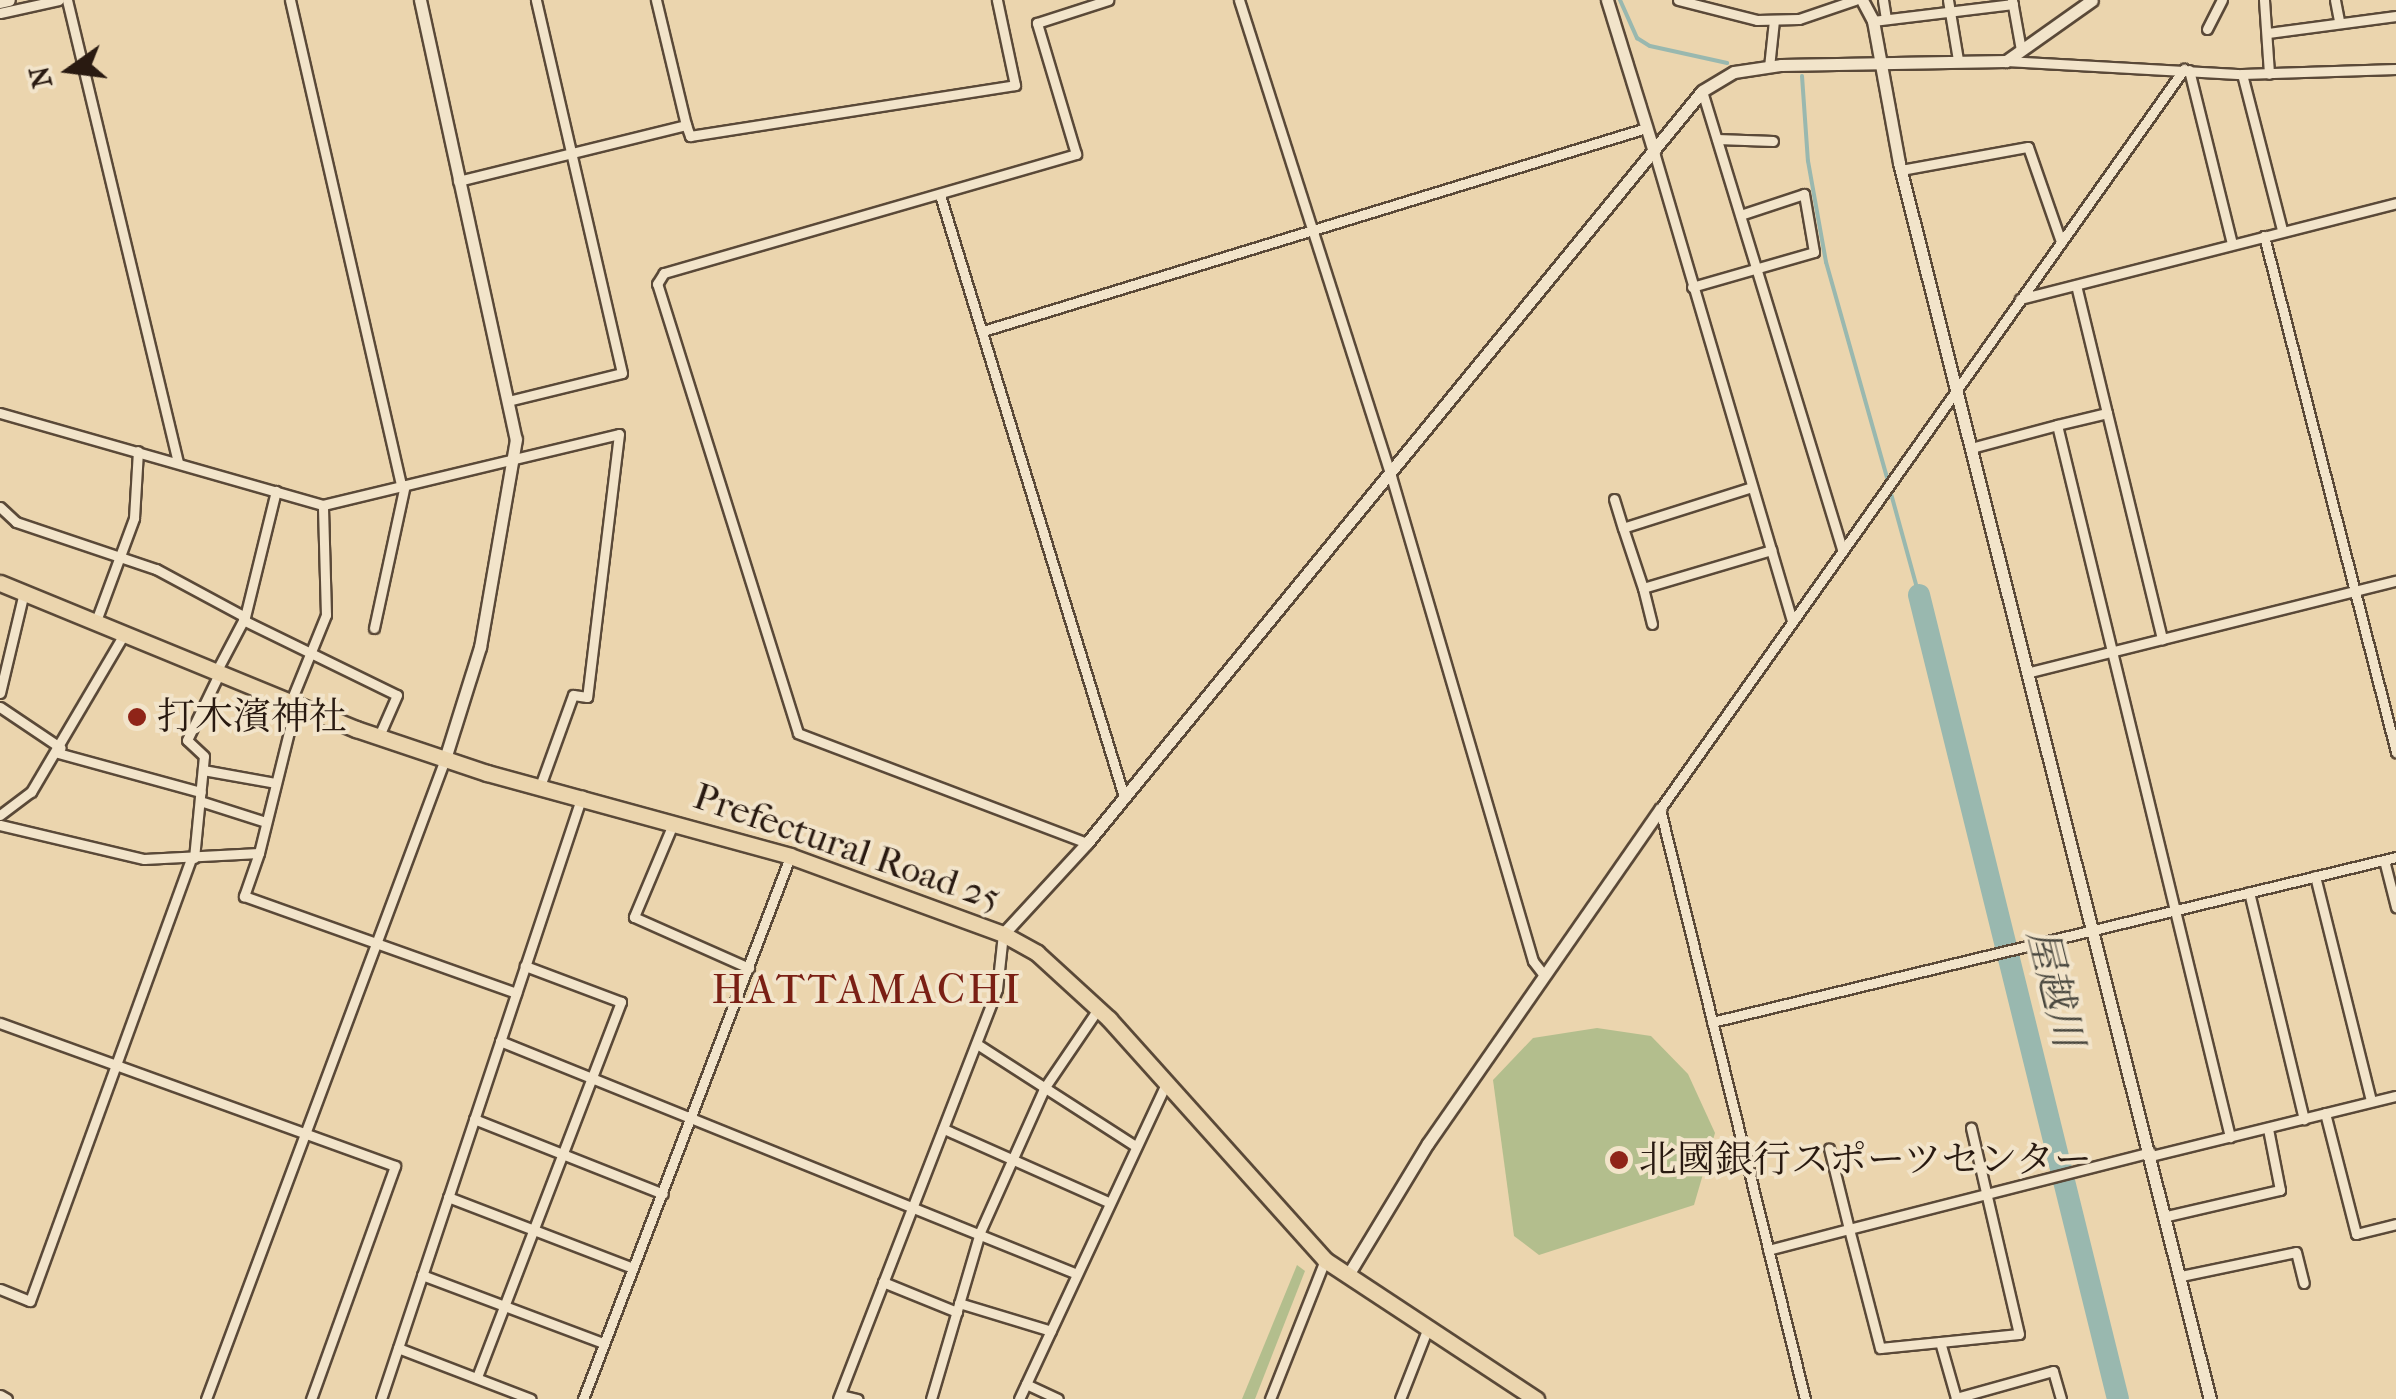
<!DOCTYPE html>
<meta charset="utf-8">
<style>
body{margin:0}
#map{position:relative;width:2396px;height:1399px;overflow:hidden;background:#ebd5ae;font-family:"IM FELL French Canon","Noto Serif JP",serif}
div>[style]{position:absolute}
.green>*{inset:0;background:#b3be8d}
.stream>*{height:4px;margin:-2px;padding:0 2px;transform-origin:2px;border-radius:2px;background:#99b8af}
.river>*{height:22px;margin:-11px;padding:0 11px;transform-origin:11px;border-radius:11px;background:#99b8af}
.roads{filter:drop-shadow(2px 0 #5a4938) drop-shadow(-2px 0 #5a4938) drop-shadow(0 2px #5a4938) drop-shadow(0 -2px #5a4938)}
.minor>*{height:9px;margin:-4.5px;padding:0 4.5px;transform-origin:4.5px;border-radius:4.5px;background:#f2e4ca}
.tertiary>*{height:11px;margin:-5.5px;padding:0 5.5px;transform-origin:5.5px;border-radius:5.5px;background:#f2e4ca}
.primary>*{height:15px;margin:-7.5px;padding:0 7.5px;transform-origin:7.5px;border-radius:7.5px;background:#ebd5ae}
.dots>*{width:28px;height:28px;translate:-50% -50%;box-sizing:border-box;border:5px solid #f2e4ca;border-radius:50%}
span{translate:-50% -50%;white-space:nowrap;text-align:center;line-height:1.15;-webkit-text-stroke:8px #f2e4ca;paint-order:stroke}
.poi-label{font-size:38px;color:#291a11}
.left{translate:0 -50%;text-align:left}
.street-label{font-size:38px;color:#291a11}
.water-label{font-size:40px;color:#4b4940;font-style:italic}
.quarter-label{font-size:42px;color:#7a1f14;letter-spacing:2.5px}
.north{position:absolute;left:20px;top:20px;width:100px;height:100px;-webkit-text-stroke:8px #f2e4ca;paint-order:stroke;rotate:256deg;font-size:28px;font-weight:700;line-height:40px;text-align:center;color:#291a11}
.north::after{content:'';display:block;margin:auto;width:35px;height:45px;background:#291a11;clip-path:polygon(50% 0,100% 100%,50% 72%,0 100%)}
</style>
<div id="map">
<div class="green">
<i style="clip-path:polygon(1597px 1028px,1651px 1036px,1688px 1074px,1715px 1133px,1694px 1205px,1539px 1255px,1514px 1236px,1493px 1080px,1533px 1038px)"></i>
<i style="clip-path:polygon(1297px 1265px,1305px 1271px,1255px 1399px,1242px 1399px)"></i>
</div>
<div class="stream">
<i style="left:1620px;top:0;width:42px;rotate:65.9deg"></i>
<i style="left:1637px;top:38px;width:15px;rotate:32deg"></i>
<i style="left:1650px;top:46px;width:79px;rotate:12.4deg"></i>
<i style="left:1802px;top:76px;width:85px;rotate:86deg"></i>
<i style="left:1808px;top:161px;width:103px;rotate:79.9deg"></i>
<i style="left:1826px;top:262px;width:228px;rotate:74.2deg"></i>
<i style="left:1890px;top:490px;width:109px;rotate:74.6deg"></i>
</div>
<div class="river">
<i style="left:1919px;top:595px;width:828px;rotate:76.1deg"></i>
</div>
<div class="roads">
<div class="minor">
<i style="left:67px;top:0;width:475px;rotate:76.5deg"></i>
<i style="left:290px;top:0;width:499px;rotate:77.1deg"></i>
<i style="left:1239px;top:0;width:500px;rotate:72.3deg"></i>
<i style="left:1391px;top:476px;width:505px;rotate:73.68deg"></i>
<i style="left:1533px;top:961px;width:16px;rotate:52deg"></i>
<i style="left:1678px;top:0;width:81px;rotate:14.2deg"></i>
<i style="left:1757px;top:20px;width:42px;rotate:-1.4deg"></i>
<i style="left:1799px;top:19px;width:59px;rotate:-18.7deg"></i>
<i style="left:1883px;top:0;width:19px;rotate:81deg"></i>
<i style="left:1948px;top:0;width:61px;rotate:80.5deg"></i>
<i style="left:2012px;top:0;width:51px;rotate:79.8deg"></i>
<i style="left:2264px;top:0;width:74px;rotate:86.1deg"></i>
<i style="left:2335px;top:0;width:21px;rotate:79deg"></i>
<i style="left:0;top:13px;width:60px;rotate:-12.4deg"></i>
<i style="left:1873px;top:21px;width:141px;rotate:-6.9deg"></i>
<i style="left:2207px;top:29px;width:33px;rotate:-63deg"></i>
<i style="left:2268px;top:33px;width:129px;rotate:-7.6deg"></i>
<i style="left:2006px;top:61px;width:236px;rotate:3.2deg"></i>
<i style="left:2242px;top:74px;width:154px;rotate:-1.9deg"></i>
<i style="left:1769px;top:67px;width:47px;rotate:-83.9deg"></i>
<i style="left:2189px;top:70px;width:179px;rotate:76.1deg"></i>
<i style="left:2242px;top:74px;width:161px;rotate:75.6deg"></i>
<i style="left:1702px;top:91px;width:478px;rotate:73deg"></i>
<i style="left:686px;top:125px;width:12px;rotate:70deg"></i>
<i style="left:690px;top:136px;width:329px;rotate:-8.9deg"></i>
<i style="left:1015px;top:85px;width:87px;rotate:-102deg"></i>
<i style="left:1717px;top:139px;width:56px;rotate:2deg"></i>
<i style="left:1654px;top:152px;width:488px;rotate:73.6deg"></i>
<i style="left:1901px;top:170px;width:129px;rotate:-10.3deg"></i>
<i style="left:2028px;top:147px;width:101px;rotate:70.8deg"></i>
<i style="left:458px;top:181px;width:235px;rotate:-13.8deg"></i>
<i style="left:686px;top:125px;width:129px;rotate:-103.5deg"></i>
<i style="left:940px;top:195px;width:629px;rotate:73deg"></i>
<i style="left:2264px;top:236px;width:533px;rotate:75.65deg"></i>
<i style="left:2076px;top:285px;width:132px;rotate:76.4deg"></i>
<i style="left:2107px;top:413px;width:51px;rotate:166.5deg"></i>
<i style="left:2057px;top:425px;width:733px;rotate:76.34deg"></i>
<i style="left:1692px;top:287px;width:127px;rotate:-16deg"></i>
<i style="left:1814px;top:252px;width:59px;rotate:-99.8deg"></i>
<i style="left:1804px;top:194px;width:67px;rotate:161.8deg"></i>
<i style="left:2020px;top:299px;width:388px;rotate:-14.3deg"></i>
<i style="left:983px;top:331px;width:693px;rotate:-17.02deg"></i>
<i style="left:508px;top:401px;width:117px;rotate:-13.8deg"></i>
<i style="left:622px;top:373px;width:383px;rotate:-103deg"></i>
<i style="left:0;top:413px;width:336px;rotate:15.9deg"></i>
<i style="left:323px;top:505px;width:304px;rotate:-13.5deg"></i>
<i style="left:619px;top:434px;width:265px;rotate:96.9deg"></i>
<i style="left:587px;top:697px;width:14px;rotate:-172deg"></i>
<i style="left:573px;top:695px;width:97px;rotate:109.9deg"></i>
<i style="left:2107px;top:413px;width:233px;rotate:76.3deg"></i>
<i style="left:1975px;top:447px;width:85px;rotate:-15deg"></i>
<i style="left:1752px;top:487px;width:135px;rotate:162.4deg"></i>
<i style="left:1623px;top:528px;width:63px;rotate:71.6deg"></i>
<i style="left:1643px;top:588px;width:134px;rotate:-16.5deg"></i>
<i style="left:1614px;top:499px;width:30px;rotate:73deg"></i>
<i style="left:0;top:507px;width:22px;rotate:43deg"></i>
<i style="left:16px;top:522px;width:148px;rotate:18.6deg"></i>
<i style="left:156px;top:569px;width:101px;rotate:28.3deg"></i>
<i style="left:1643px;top:588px;width:37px;rotate:76deg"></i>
<i style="left:243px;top:620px;width:171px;rotate:26deg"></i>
<i style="left:397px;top:695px;width:45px;rotate:113.7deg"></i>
<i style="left:96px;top:621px;width:110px;rotate:-69.7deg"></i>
<i style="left:134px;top:518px;width:67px;rotate:-86.6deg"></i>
<i style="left:374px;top:628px;width:146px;rotate:-77.8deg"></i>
<i style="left:216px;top:672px;width:62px;rotate:-62.2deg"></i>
<i style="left:245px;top:617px;width:130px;rotate:-76.2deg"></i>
<i style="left:2030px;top:672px;width:377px;rotate:-14deg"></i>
<i style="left:0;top:693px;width:104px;rotate:-76.6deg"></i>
<i style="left:291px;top:701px;width:93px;rotate:-67.9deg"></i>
<i style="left:326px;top:615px;width:110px;rotate:-91.6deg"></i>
<i style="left:0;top:707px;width:73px;rotate:33.9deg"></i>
<i style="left:58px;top:753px;width:148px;rotate:15.3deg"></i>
<i style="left:203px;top:770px;width:73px;rotate:10.2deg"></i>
<i style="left:200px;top:801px;width:69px;rotate:17.7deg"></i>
<i style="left:0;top:815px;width:39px;rotate:-37deg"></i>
<i style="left:31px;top:792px;width:183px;rotate:-59.5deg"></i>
<i style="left:673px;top:824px;width:101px;rotate:112.8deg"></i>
<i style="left:634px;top:917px;width:126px;rotate:23.9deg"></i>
<i style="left:0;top:825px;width:148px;rotate:13.3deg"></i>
<i style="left:144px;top:859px;width:115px;rotate:-3deg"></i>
<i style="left:259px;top:853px;width:154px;rotate:-76.1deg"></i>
<i style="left:1087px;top:843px;width:309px;rotate:-159.2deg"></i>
<i style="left:798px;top:733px;width:471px;rotate:-107.4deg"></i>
<i style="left:657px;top:284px;width:13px;rotate:-58deg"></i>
<i style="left:664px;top:273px;width:429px;rotate:-16.1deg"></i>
<i style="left:1076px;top:154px;width:137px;rotate:-106.6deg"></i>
<i style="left:1037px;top:23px;width:75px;rotate:-17.9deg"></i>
<i style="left:259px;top:853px;width:46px;rotate:109.2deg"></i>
<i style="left:244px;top:896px;width:289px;rotate:19.6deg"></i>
<i style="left:194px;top:858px;width:102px;rotate:-84.4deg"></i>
<i style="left:204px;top:756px;width:23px;rotate:-137deg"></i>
<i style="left:187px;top:740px;width:73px;rotate:-64.1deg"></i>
<i style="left:2384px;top:860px;width:49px;rotate:75.7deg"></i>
<i style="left:2315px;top:876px;width:232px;rotate:76deg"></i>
<i style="left:2249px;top:892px;width:234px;rotate:76.4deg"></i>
<i style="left:1712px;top:1022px;width:704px;rotate:-13.56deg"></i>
<i style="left:0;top:1023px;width:420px;rotate:19.9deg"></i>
<i style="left:395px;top:1166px;width:248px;rotate:109.8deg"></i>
<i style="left:500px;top:1041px;width:622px;rotate:21.99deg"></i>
<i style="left:977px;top:1044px;width:187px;rotate:32.8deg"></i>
<i style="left:2325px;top:1113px;width:125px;rotate:75.6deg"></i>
<i style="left:2356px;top:1234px;width:41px;rotate:-14deg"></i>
<i style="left:474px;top:1119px;width:203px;rotate:21.6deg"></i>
<i style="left:944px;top:1129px;width:180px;rotate:24deg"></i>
<i style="left:2151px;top:1156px;width:252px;rotate:-13.8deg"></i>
<i style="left:448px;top:1197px;width:198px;rotate:21deg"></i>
<i style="left:2167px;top:1216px;width:116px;rotate:-13deg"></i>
<i style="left:2280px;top:1190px;width:62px;rotate:-101.1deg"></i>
<i style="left:1768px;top:1250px;width:84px;rotate:-14.5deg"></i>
<i style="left:1849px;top:1229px;width:83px;rotate:-103.9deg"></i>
<i style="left:422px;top:1275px;width:193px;rotate:20.6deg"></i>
<i style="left:2181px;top:1276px;width:117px;rotate:-11.8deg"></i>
<i style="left:2296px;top:1252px;width:32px;rotate:76deg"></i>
<i style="left:883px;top:1282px;width:80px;rotate:22.1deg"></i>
<i style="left:0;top:1289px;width:32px;rotate:22deg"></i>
<i style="left:30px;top:1301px;width:471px;rotate:-70deg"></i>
<i style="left:959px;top:1303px;width:96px;rotate:16.9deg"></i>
<i style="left:1940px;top:1342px;width:79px;rotate:-5.8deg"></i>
<i style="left:2019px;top:1334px;width:212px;rotate:-103.1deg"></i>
<i style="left:398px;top:1348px;width:142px;rotate:21deg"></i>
<i style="left:477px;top:1377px;width:402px;rotate:-69deg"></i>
<i style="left:621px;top:1002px;width:103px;rotate:-159.4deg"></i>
<i style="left:1026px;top:1384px;width:35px;rotate:25deg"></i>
<i style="left:0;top:1395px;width:8px;rotate:30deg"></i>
<i style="left:840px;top:1395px;width:18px;rotate:13deg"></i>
<i style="left:206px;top:1399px;width:683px;rotate:-69.52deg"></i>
<i style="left:381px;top:1399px;width:636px;rotate:-71.57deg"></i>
<i style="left:583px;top:1399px;width:580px;rotate:-69.1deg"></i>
<i style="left:838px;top:1399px;width:440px;rotate:-68.8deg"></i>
<i style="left:997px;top:989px;width:55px;rotate:-83.8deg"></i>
<i style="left:931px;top:1399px;width:174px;rotate:-73.6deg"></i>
<i style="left:980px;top:1232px;width:159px;rotate:-65.9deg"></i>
<i style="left:1045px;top:1087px;width:94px;rotate:-55.8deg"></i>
<i style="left:1019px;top:1399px;width:345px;rotate:-65deg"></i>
<i style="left:1270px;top:1399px;width:149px;rotate:-68.4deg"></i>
<i style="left:1400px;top:1399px;width:74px;rotate:-68.6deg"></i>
<i style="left:1805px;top:1399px;width:608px;rotate:-103.81deg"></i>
<i style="left:1660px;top:809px;width:907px;rotate:-54.7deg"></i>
<i style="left:2061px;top:1399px;width:29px;rotate:-106deg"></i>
<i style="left:2053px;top:1371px;width:101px;rotate:164.4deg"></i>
<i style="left:1956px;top:1398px;width:58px;rotate:-105.9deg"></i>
<i style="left:1940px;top:1342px;width:60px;rotate:174.3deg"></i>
<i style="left:1880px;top:1348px;width:123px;rotate:-104.6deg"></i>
<i style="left:1849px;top:1229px;width:311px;rotate:-14.3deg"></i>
</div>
<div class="tertiary">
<i style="left:420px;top:0;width:449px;rotate:77.7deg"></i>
<i style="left:516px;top:439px;width:211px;rotate:99.8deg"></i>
<i style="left:480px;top:647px;width:117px;rotate:107.4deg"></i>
<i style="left:1607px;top:0;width:159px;rotate:72.8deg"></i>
<i style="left:1862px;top:0;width:24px;rotate:62deg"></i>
<i style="left:1873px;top:21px;width:144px;rotate:79.6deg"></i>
<i style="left:1899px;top:163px;width:1275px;rotate:75.88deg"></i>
<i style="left:0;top:2px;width:9px;rotate:-13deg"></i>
<i style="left:1003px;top:934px;width:124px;rotate:-47.3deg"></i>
<i style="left:1087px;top:843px;width:971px;rotate:-50.72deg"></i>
<i style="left:1702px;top:91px;width:37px;rotate:-31deg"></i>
<i style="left:1734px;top:72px;width:48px;rotate:-8.5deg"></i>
<i style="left:1781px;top:65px;width:225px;rotate:-1deg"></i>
<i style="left:2006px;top:61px;width:105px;rotate:-35.3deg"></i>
<i style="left:1348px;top:1275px;width:154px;rotate:-58.8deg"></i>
<i style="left:1428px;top:1143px;width:407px;rotate:-55.2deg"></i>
</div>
<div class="primary">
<i style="left:0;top:583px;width:385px;rotate:22.3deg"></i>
<i style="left:356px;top:729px;width:138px;rotate:18.6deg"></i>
<i style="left:487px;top:773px;width:314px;rotate:15.3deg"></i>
<i style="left:790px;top:856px;width:227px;rotate:20.1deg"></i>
<i style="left:1003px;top:934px;width:39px;rotate:29deg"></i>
<i style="left:1037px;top:953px;width:98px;rotate:42.5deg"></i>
<i style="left:1109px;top:1019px;width:324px;rotate:48.1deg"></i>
<i style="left:1325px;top:1260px;width:253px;rotate:33.4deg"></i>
</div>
</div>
<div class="dots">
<i style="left:137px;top:717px;background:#8f2418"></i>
<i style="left:1619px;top:1160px;background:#8f2418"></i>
</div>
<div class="poi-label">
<span class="left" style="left:157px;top:717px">打木濱神社</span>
<span class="left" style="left:1639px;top:1160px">北國銀行スポーツセンター</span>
</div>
<div class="street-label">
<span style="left:847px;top:847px;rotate:19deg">Prefectural Road 25</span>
</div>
<div class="water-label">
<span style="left:2055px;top:988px;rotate:76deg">屋越川</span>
</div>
<div class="quarter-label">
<span style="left:867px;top:990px">HATTAMACHI</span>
</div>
<div class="north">N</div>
</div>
